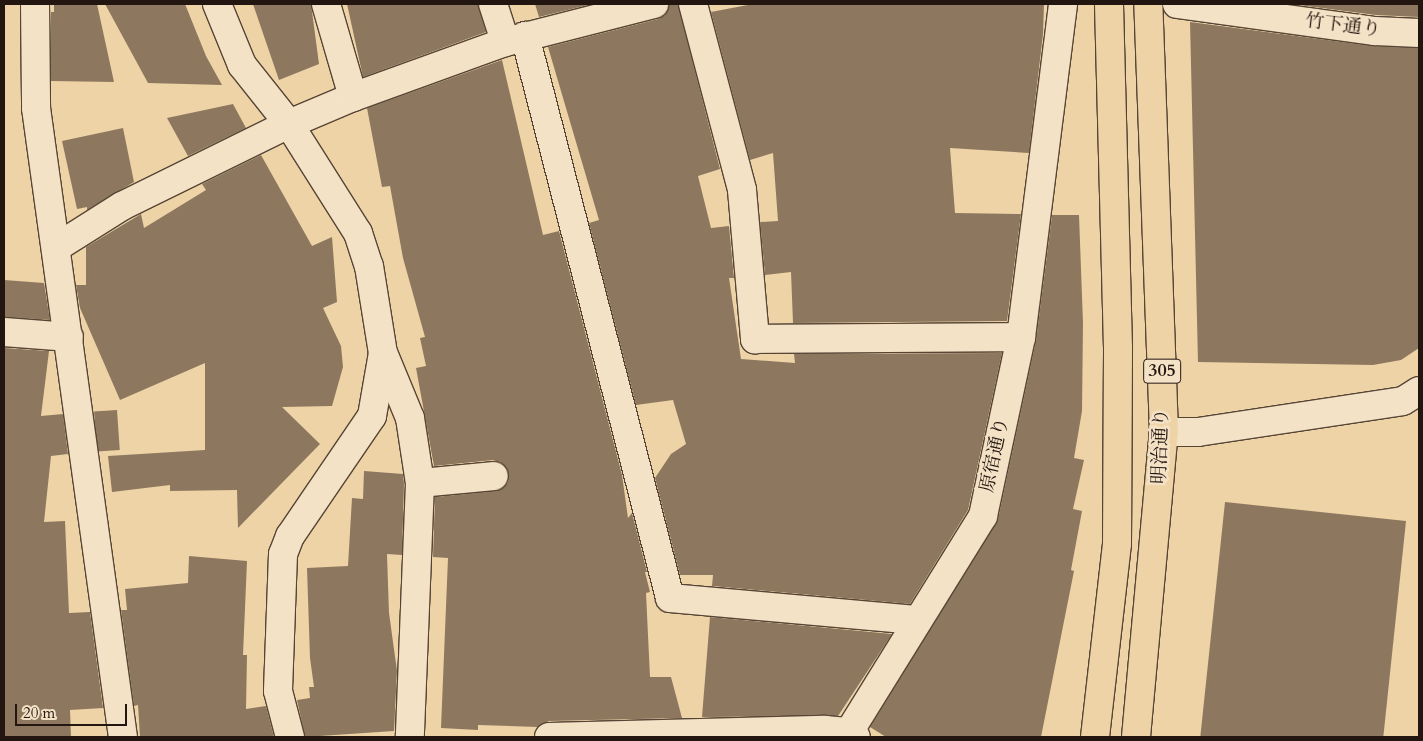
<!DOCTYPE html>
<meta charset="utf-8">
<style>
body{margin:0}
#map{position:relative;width:1423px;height:741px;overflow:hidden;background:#eed3a7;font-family:Cardo,"Noto Serif JP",serif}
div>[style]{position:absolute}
.building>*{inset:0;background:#8d785f;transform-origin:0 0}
.roads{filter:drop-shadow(1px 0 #564536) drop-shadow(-1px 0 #564536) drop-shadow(0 1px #564536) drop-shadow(0 -1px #564536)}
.minor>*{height:28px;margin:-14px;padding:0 14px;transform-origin:14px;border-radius:14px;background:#f4e2c6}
.major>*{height:28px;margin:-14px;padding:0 14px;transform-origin:14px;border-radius:14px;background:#eed3a7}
span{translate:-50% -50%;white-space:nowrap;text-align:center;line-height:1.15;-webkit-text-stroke:5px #f4e2c6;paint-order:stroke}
.shield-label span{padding:1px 4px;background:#f4e2c6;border:1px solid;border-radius:4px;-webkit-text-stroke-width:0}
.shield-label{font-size:18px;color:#231610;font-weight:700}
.street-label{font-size:19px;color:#231610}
.frame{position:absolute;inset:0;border:5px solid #231610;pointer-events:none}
.scale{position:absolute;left:15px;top:704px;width:112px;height:22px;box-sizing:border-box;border:2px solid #231610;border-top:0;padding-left:6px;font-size:15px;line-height:18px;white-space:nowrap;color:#231610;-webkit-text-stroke:4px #f4e2c6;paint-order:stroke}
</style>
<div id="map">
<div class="building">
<i style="clip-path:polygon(54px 4px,97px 4px,114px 82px,51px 81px,51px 12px,54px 12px)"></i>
<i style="clip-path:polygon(105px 4px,185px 4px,206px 56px,222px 85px,148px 83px)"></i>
<i style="clip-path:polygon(253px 4px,311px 4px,319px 64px,279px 80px)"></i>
<i style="clip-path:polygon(347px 4px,478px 4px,486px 32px,363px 77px)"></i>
<i style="clip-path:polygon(535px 4px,592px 4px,539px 17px)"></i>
<i style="clip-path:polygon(669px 4px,678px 4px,720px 169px,698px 176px,711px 228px,729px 226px,734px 278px,729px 278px,741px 359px,795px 363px,794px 354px,1002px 353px,968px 510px,910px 604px,712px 586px,713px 575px,680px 575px,655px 478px,671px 454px,686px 444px,673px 400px,636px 405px,589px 223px,599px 220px,548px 47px,658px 19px,665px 15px)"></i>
<i style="clip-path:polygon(753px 4px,1044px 4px,1043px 34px,1029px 153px,950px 148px,955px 213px,1021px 214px,1007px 321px,793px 323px,791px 272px,765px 275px,760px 222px,778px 221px,773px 153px,750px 160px,711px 12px)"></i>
<i style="clip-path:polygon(1291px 4px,1419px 4px,1419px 17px,1376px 15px)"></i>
<i style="clip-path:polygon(1190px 22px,1373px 46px,1419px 48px,1419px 348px,1401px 360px,1373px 365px,1198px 362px)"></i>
<i style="clip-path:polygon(502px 60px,543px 235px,559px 231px,622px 475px,628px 518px,632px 513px,647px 572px,645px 572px,650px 592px,646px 593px,650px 677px,671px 677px,682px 718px,549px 721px,538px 727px,478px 725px,478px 730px,441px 728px,448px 558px,433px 557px,435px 497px,496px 491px,508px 483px,509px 474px,501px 462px,493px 460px,434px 466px,416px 368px,426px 366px,420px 338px,425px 337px,403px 258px,390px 186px,382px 187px,367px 108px)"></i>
<i style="clip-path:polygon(233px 104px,246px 128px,188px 156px,167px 118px)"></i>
<i style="clip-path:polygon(123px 128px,134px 182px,87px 210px,87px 207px,77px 209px,62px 141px)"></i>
<i style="clip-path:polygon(261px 155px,312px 246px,332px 237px,337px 302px,323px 308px,341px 346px,343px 367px,332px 406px,282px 407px,320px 444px,238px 528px,237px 490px,170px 491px,170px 485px,112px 492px,108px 456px,205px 450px,205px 363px,120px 400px,80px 308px,76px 285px,86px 285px,86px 247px,141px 214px,144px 228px,206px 190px,202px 184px)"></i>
<i style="clip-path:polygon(1052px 215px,1079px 215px,1083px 323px,1082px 411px,1074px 458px,1084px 460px,1073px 509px,1082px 511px,1071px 570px,1074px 571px,1041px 737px,886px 737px,870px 727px,998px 519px,1036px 340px)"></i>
<i style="clip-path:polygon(4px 280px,44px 283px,50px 320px,4px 317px)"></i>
<i style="clip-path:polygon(4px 348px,49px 351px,41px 416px,63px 414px,68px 454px,51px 456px,44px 522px,65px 521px,69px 613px,90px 612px,103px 708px,70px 710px,71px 737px,4px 737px)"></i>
<i style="left:117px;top:410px;width:40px;height:23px;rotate:86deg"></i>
<i style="clip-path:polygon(364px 471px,403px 474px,404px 484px,402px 555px,387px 554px,389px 613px,397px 671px,394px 731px,305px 737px,297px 700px,310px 698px,309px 687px,314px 687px,310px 658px,307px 568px,348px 566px,352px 498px,363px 499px)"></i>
<i style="left:1225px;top:502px;width:182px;height:236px;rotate:6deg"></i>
<i style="clip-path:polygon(189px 556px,247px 561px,243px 655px,247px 655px,246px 709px,266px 706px,274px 737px,140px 737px,138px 705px,134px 706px,121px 610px,127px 610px,125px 589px,188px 583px)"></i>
<i style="clip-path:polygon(710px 617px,892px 634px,838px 716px,702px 717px)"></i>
</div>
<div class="roads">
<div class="minor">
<i style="left:35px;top:4px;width:104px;rotate:89.4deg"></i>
<i style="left:36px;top:108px;width:635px;rotate:82.13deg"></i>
<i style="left:217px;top:4px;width:66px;rotate:67.7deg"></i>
<i style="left:242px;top:65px;width:75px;rotate:51.5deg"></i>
<i style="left:289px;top:124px;width:129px;rotate:57.7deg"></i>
<i style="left:358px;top:233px;width:35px;rotate:72deg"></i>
<i style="left:369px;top:266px;width:88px;rotate:80.9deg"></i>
<i style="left:383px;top:353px;width:64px;rotate:99.9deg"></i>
<i style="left:372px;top:416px;width:145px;rotate:124.3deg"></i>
<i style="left:290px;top:536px;width:19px;rotate:111deg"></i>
<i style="left:283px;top:554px;width:137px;rotate:92.1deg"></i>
<i style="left:278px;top:691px;width:48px;rotate:75.4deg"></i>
<i style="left:326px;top:4px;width:97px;rotate:73.8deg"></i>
<i style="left:493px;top:4px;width:40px;rotate:72deg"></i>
<i style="left:693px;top:4px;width:192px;rotate:75.2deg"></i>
<i style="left:742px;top:190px;width:150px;rotate:85deg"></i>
<i style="left:755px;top:339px;width:266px;rotate:-0.4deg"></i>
<i style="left:1177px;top:4px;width:200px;rotate:7.8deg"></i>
<i style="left:1375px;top:31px;width:44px;rotate:2.6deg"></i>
<i style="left:525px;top:36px;width:580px;rotate:75.53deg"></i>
<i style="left:670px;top:598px;width:247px;rotate:5.1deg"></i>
<i style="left:57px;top:247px;width:77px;rotate:-32.2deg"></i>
<i style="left:122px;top:206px;width:186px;rotate:-26.2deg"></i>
<i style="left:289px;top:124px;width:69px;rotate:-22.9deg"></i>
<i style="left:353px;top:97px;width:162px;rotate:-19.9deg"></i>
<i style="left:505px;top:42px;width:154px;rotate:-14.3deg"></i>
<i style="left:4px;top:332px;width:65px;rotate:4.4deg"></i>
<i style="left:384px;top:355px;width:68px;rotate:67.6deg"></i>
<i style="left:410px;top:418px;width:66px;rotate:81.3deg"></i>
<i style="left:420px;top:483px;width:254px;rotate:92.3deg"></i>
<i style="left:1164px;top:432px;width:34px"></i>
<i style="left:1198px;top:432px;width:207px;rotate:-8.6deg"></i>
<i style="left:1403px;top:401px;width:19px;rotate:-32deg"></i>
<i style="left:420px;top:483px;width:74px;rotate:-5.4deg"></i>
<i style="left:549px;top:737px;width:276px;rotate:-1.5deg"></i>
<i style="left:825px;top:730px;width:22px;rotate:5deg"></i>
<i style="left:847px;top:732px;width:10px;rotate:29deg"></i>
<i style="left:846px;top:737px;width:260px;rotate:-58.2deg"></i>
<i style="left:983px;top:516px;width:183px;rotate:-78deg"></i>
<i style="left:1021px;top:337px;width:336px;rotate:-82.8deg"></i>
</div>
<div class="major">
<i style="left:1095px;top:737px;width:194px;rotate:-83.5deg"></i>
<i style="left:1117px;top:544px;width:196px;rotate:-89.7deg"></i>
<i style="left:1118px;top:348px;width:344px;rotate:-91.5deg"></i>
<i style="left:1136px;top:737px;width:306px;rotate:-84.8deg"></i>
<i style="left:1164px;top:432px;width:428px;rotate:-92.1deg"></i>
</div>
</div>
<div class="shield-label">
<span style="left:1162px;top:371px">305</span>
</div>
<div class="street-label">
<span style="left:1343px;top:26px;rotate:7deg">竹下通り</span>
<span style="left:1161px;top:446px;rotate:-88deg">明治通り</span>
<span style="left:995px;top:455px;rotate:-78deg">原宿通り</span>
</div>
<div class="frame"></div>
<div class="scale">20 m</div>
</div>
